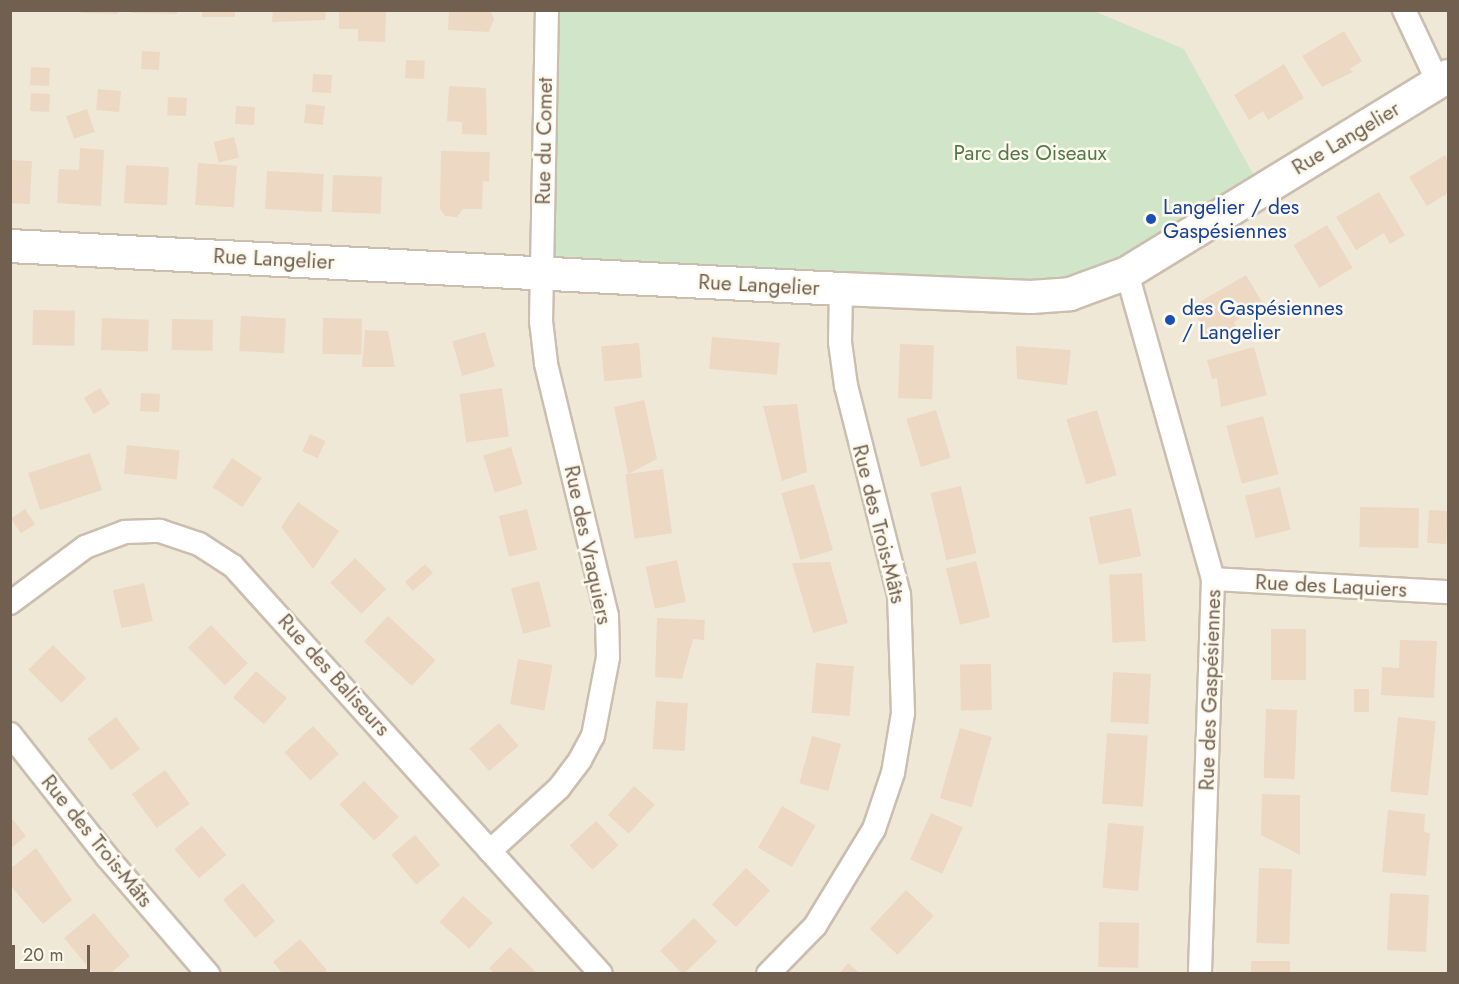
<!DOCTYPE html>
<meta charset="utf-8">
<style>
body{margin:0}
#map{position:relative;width:1459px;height:984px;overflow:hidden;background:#faf5e8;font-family:Jost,sans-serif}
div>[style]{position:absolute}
.residential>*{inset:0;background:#f0e8d7;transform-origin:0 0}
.green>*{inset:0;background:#d1e6c8}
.building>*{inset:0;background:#ecd8c3;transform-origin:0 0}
.roads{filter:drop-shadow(2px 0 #cbbeaf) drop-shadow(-2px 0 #cbbeaf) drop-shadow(0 2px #cbbeaf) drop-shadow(0 -2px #cbbeaf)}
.street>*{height:22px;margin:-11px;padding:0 11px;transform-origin:11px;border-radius:11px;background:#fff}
.secondary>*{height:32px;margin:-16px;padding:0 16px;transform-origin:16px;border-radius:16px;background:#fff}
.dots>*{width:16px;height:16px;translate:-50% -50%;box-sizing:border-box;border:3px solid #fdf9ee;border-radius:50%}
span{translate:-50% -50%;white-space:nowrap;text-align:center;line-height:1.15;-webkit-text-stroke:5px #fdf9ee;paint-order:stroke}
.street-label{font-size:21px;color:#715f4f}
.park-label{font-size:21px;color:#547a4c}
.transit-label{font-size:21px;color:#164399}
.left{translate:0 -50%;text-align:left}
.frame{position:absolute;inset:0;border:12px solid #715f4f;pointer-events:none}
.scale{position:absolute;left:12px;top:945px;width:78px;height:27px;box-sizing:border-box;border:3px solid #715f4f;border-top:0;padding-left:8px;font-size:18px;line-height:21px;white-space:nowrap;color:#715f4f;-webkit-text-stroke:4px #fdf9ee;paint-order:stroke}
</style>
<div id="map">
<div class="residential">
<i style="left:11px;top:11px;width:1437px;height:962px"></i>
</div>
<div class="green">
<i style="clip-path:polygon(547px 11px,1094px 11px,1184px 49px,1262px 190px,1096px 288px,541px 272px)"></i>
</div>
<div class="building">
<i style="clip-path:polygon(81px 10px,118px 10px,118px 14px,81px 13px)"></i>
<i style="clip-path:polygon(132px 10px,177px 10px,177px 14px,132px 13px)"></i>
<i style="left:202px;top:10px;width:33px;height:7px"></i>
<i style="clip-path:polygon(273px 10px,326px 10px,325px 20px,272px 22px)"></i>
<i style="clip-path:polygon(339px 10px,386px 10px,385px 42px,358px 41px,358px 29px,339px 29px)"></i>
<i style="clip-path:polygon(449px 10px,490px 10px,494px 19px,489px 32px,448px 30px)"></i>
<i style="clip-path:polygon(1344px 31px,1362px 61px,1350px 69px,1353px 72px,1322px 87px,1302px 56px)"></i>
<i style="left:142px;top:51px;width:18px;height:18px;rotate:3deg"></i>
<i style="left:406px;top:60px;width:19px;height:18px;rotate:3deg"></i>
<i style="clip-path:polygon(1284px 64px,1304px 98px,1268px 120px,1263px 111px,1249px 120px,1234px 95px)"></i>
<i style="left:31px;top:67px;width:19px;height:18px;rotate:3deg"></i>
<i style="left:313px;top:74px;width:19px;height:18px;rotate:3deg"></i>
<i style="clip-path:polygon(449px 86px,486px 88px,487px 135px,462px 134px,462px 122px,447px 121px)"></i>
<i style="left:98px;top:89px;width:23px;height:21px;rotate:5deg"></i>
<i style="left:31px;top:93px;width:19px;height:18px;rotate:3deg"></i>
<i style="left:168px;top:97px;width:19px;height:18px;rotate:3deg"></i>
<i style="left:306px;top:104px;width:19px;height:19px;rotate:6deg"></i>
<i style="left:236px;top:106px;width:19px;height:18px;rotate:3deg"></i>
<i style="left:87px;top:109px;width:24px;height:22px;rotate:71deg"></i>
<i style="left:234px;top:137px;width:21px;height:21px;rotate:76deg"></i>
<i style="clip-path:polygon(80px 148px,104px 150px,101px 206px,57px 203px,59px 169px,79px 170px)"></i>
<i style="clip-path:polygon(441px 151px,490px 152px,489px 182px,483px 181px,482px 209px,463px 209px,457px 217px,445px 216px,440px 209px)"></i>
<i style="clip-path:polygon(1445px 155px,1448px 161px,1448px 193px,1427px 206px,1409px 177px)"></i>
<i style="left:10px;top:160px;width:22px;height:43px;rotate:3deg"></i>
<i style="left:198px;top:163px;width:39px;height:42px;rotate:4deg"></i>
<i style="left:126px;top:165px;width:43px;height:38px;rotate:3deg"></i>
<i style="left:267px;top:171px;width:57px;height:38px;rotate:3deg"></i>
<i style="left:333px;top:175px;width:49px;height:37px;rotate:2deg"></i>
<i style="clip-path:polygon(1379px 192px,1405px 235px,1390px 244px,1384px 233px,1356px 250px,1336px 217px)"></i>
<i style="left:1327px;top:225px;width:50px;height:39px;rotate:59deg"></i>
<i style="clip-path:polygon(1246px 275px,1263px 304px,1234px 322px,1239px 332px,1221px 343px,1217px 334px,1209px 339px,1191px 307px)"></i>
<i style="left:33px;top:310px;width:42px;height:35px;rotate:1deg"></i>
<i style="left:241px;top:316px;width:45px;height:35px;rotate:3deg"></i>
<i style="left:102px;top:318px;width:47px;height:32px;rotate:2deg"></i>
<i style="left:323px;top:318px;width:39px;height:36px;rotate:1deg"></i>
<i style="left:172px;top:319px;width:41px;height:31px;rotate:1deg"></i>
<i style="clip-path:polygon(365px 330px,388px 331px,395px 367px,362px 367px)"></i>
<i style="left:485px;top:332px;width:36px;height:34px;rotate:74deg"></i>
<i style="left:712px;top:337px;width:68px;height:32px;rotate:5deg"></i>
<i style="left:639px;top:343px;width:35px;height:38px;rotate:85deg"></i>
<i style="left:900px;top:344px;width:34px;height:54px;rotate:2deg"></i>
<i style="clip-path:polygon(1016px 346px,1071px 350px,1067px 385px,1017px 379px)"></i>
<i style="clip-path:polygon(1254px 347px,1267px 395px,1221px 407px,1217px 378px,1212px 379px,1207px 360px)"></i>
<i style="left:100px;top:388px;width:19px;height:19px;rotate:58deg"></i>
<i style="left:502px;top:388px;width:49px;height:43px;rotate:82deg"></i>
<i style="left:141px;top:393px;width:19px;height:18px;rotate:3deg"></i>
<i style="clip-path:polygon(644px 400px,657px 459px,628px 474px,614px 407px)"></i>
<i style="clip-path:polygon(797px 404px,807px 472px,782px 481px,763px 406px)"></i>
<i style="left:936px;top:410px;width:50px;height:31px;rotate:73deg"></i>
<i style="left:1097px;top:410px;width:68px;height:32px;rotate:73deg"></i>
<i style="left:1263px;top:416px;width:60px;height:38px;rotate:75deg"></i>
<i style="left:310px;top:434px;width:17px;height:19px;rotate:24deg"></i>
<i style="left:127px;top:445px;width:53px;height:29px;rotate:6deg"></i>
<i style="left:511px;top:447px;width:39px;height:29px;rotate:73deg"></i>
<i style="left:90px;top:453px;width:39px;height:65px;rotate:72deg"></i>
<i style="left:232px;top:458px;width:36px;height:35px;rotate:34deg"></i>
<i style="left:663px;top:469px;width:65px;height:38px;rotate:82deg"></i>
<i style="left:814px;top:484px;width:69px;height:34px;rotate:74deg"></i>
<i style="left:961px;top:486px;width:69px;height:31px;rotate:77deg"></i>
<i style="left:1280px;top:487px;width:44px;height:36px;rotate:76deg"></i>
<i style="clip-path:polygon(298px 502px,339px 531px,313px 569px,281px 527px)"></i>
<i style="left:1360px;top:507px;width:59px;height:40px;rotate:1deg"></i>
<i style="left:1131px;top:508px;width:49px;height:43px;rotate:78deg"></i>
<i style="left:25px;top:509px;width:18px;height:17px;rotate:56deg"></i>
<i style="left:527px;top:509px;width:42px;height:29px;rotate:76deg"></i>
<i style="left:1429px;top:510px;width:19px;height:33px;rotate:3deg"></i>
<i style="left:355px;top:558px;width:44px;height:35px;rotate:45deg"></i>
<i style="left:677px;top:560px;width:43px;height:32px;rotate:78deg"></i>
<i style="left:976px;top:561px;width:58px;height:31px;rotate:76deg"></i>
<i style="clip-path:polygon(830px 562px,848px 623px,813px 633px,792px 563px)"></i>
<i style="left:425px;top:564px;width:12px;height:27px;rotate:48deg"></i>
<i style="left:1142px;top:573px;width:68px;height:33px;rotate:87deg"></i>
<i style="left:539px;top:581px;width:47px;height:29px;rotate:75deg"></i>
<i style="left:144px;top:583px;width:39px;height:32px;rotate:77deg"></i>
<i style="left:388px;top:616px;width:65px;height:35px;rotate:43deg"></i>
<i style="clip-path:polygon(657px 618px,705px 620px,704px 640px,693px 639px,682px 679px,655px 677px)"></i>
<i style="left:211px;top:625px;width:53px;height:32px;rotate:46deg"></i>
<i style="left:1271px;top:629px;width:35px;height:51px"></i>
<i style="clip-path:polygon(1400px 640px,1437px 641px,1434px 698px,1381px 695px,1382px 667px,1399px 668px)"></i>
<i style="left:53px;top:645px;width:47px;height:35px;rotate:45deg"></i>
<i style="left:518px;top:659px;width:35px;height:46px;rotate:10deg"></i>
<i style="left:816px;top:663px;width:38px;height:50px;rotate:5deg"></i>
<i style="left:991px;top:664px;width:46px;height:31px;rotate:89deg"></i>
<i style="left:256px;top:671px;width:41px;height:35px;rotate:41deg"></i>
<i style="left:1113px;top:672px;width:38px;height:50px;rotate:3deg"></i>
<i style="left:1354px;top:689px;width:15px;height:23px"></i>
<i style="left:656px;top:701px;width:32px;height:48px;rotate:4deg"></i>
<i style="left:1266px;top:709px;width:31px;height:69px;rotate:2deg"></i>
<i style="left:116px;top:717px;width:40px;height:36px;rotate:53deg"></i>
<i style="left:1398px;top:717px;width:38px;height:75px;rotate:6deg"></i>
<i style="left:499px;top:723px;width:30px;height:39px;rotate:49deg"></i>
<i style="left:313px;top:726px;width:38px;height:39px;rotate:47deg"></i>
<i style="left:960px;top:728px;width:33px;height:73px;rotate:16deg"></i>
<i style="left:1107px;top:733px;width:41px;height:71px;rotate:4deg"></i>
<i style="left:812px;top:736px;width:30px;height:49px;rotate:15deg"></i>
<i style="left:165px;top:770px;width:42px;height:41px;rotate:54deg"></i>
<i style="left:364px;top:781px;width:50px;height:34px;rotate:46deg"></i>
<i style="left:634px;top:786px;width:28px;height:39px;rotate:42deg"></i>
<i style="clip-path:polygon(1262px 794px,1300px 795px,1300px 855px,1261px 835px)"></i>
<i style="left:782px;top:806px;width:39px;height:48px;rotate:30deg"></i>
<i style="clip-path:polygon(1388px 810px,1425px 814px,1424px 832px,1430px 833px,1426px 876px,1382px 872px)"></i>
<i style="left:931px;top:813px;width:35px;height:51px;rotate:24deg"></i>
<i style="clip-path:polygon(10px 816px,26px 836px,10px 849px)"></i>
<i style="left:596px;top:821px;width:33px;height:36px;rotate:47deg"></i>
<i style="left:1108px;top:823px;width:36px;height:65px;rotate:5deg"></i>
<i style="left:202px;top:826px;width:38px;height:36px;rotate:50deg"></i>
<i style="left:415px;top:835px;width:39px;height:31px;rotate:50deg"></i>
<i style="clip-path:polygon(36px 848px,72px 900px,43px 924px,10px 885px,10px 869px)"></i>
<i style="left:746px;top:868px;width:33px;height:50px;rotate:43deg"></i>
<i style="left:1259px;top:868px;width:33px;height:75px;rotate:2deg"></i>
<i style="left:243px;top:883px;width:50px;height:26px;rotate:50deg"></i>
<i style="left:906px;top:890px;width:38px;height:53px;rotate:43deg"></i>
<i style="left:1390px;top:893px;width:39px;height:57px;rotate:3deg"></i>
<i style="left:463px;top:896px;width:40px;height:35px;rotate:42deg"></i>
<i style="clip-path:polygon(94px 913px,130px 956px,110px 974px,94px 974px,64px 938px)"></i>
<i style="left:694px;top:918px;width:33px;height:47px;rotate:46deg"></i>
<i style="left:1099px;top:922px;width:40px;height:45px;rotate:1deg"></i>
<i style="clip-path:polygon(300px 939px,327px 970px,323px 974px,283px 974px,273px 962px)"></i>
<i style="clip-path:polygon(510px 947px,538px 974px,495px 974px,489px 968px)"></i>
<i style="left:1251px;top:961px;width:39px;height:13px"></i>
<i style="clip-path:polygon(848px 963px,861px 974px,839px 974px)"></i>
</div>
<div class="roads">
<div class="street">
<i style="left:1404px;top:10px;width:80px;rotate:64.7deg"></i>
<i style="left:1127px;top:273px;width:318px;rotate:74.3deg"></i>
<i style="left:1213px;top:579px;width:395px;rotate:91.9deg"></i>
<i style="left:1213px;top:579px;width:235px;rotate:3.2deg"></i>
<i style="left:10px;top:603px;width:94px;rotate:-36.7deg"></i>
<i style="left:85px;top:547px;width:43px;rotate:-20.6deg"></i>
<i style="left:125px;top:532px;width:35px;rotate:-2deg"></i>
<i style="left:160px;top:531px;width:41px;rotate:18.4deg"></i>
<i style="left:199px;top:544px;width:40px;rotate:32.9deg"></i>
<i style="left:233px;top:566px;width:549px;rotate:47.95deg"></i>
<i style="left:10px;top:734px;width:157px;rotate:51.7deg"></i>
<i style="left:107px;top:857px;width:155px;rotate:49.2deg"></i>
<i style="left:490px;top:851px;width:93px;rotate:-42.4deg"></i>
<i style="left:559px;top:788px;width:35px;rotate:-53deg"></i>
<i style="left:580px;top:760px;width:27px;rotate:-62deg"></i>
<i style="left:593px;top:736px;width:80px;rotate:-79.2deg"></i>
<i style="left:608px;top:657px;width:41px;rotate:-91.4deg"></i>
<i style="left:607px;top:616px;width:260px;rotate:-103.6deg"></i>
<i style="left:546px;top:363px;width:42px;rotate:-96.8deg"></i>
<i style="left:541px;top:321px;width:311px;rotate:-88.9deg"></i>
<i style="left:768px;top:974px;width:67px;rotate:-45.6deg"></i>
<i style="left:815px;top:926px;width:114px;rotate:-58.7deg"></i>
<i style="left:874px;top:829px;width:59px;rotate:-71.3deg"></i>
<i style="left:893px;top:773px;width:61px;rotate:-80.5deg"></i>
<i style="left:903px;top:713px;width:118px;rotate:-91.9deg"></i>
<i style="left:899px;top:595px;width:216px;rotate:-104.2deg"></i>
<i style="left:846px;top:386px;width:44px;rotate:-97.8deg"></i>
<i style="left:840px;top:342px;width:53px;rotate:-88.9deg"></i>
</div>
<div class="secondary">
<i style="left:10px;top:246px;width:832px;rotate:2.96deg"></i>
<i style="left:841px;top:289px;width:190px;rotate:2.4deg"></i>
<i style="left:1031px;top:297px;width:39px;rotate:-4deg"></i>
<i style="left:1070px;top:294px;width:61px;rotate:-20.2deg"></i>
<i style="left:1127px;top:273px;width:377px;rotate:-31.5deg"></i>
</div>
</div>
<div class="dots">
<i style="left:1151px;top:219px;background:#1a4fb4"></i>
<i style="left:1170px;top:320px;background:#1a4fb4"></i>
</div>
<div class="street-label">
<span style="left:1346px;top:138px;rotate:-31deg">Rue Langelier</span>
<span style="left:544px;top:141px;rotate:-89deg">Rue du Comet</span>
<span style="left:274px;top:259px;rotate:3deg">Rue Langelier</span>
<span style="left:759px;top:285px;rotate:3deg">Rue Langelier</span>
<span style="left:879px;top:524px;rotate:76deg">Rue des Trois-Mâts</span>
<span style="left:588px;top:545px;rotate:78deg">Rue des Vraquiers</span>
<span style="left:1331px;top:586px;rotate:3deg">Rue des Laquiers</span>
<span style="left:334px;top:675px;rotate:48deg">Rue des Baliseurs</span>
<span style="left:1210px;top:690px;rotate:-88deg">Rue des Gaspésiennes</span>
<span style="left:97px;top:841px;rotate:51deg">Rue des Trois-Mâts</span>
</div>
<div class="park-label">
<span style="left:1030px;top:153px">Parc des Oiseaux</span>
</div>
<div class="transit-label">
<span class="left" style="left:1163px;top:219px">Langelier / des<br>Gaspésiennes</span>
<span class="left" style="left:1182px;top:320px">des Gaspésiennes<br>/ Langelier</span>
</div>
<div class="frame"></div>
<div class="scale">20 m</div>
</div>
